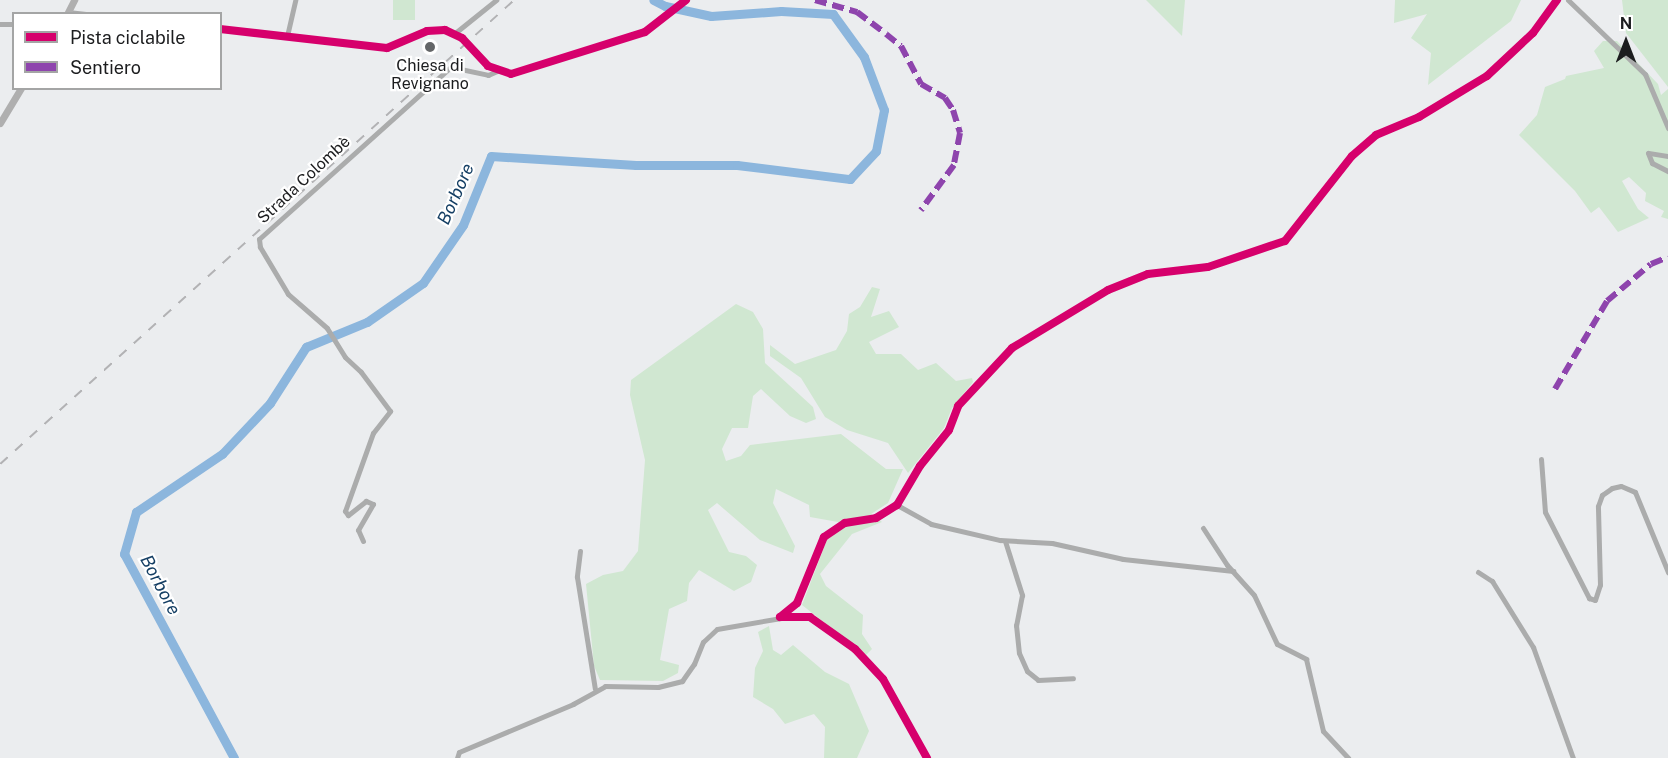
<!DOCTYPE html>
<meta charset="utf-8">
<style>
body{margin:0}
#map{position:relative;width:1668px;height:758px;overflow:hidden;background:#ebedef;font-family:"Public Sans",sans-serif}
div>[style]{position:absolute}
.green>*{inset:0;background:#d0e7d1;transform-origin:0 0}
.river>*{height:9px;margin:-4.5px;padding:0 4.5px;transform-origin:4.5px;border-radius:4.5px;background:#8cb6dd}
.minor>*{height:5px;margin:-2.5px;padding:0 2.5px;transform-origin:2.5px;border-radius:2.5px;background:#abacac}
.major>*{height:7px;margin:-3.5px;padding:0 3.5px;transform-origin:3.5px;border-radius:3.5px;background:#afafaf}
.rail>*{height:1.5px;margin-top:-0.75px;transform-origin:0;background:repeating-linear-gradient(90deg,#b2b2b4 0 10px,transparent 0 20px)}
.quiet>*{height:6px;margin-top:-3px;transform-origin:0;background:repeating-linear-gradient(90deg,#8e44ad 0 12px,transparent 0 18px)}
.cycleway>*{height:8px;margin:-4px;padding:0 4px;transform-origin:4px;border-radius:4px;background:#d6006c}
.dots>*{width:16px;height:16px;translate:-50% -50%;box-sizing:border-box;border:3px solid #fff;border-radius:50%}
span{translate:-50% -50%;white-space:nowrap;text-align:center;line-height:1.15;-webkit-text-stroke:4.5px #fff;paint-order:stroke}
.poi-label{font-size:16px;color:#1c1d1f}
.street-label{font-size:16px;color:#1c1d1f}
.water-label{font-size:18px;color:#153f64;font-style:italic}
.legend{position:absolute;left:12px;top:12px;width:210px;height:78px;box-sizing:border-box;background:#fff;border:2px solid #a4a5a5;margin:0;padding:8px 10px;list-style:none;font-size:18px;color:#1c1d1f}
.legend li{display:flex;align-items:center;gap:12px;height:30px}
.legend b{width:30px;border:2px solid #a4a5a5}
.north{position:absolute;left:1596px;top:12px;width:60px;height:60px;-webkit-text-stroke:4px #fff;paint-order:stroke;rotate:0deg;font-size:16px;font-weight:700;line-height:24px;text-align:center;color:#1c1d1f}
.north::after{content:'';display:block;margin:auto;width:21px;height:27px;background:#1c1d1f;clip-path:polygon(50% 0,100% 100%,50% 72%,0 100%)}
</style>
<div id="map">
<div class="green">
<i style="left:393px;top:0;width:22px;height:20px"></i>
<i style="clip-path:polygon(1146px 0,1185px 0,1182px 36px)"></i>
<i style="clip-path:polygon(1395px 0,1521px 0,1511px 21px,1428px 85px,1431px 53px,1411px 38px,1427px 14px,1394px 23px)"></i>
<i style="clip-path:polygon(1622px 0,1668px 0,1668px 87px,1626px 33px)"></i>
<i style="clip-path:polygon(1603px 41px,1617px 41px,1658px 84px,1661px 95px,1668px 89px,1668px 219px,1661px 217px,1664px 211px,1645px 201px,1646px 193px,1629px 177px,1622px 181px,1638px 209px,1649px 218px,1618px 232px,1599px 207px,1591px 213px,1575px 191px,1519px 135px,1537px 115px,1545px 87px,1565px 79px,1566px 76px,1604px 68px,1594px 51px)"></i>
<i style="clip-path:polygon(872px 287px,880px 289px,871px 317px,889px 311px,899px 327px,869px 342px,876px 354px,901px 354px,918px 370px,936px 363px,956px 381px,972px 378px,973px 382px,952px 408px,944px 428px,908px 473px,888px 443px,847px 430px,825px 417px,801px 378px,770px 356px,770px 345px,795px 364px,836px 350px,847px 331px,849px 314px,860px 307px)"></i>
<i style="clip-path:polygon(736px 304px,753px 312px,763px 329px,765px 363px,813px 407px,816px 419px,806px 423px,790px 416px,761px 389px,753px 396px,748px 428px,732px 428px,722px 449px,726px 461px,741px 456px,750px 445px,841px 434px,886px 469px,903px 469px,888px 503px,871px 514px,882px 522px,852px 534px,820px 574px,826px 586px,863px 615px,862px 634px,872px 649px,866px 655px,802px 605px,828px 537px,844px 528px,838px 522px,810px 517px,809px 505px,776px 489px,773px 503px,795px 546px,793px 553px,760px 540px,717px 503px,708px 510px,729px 552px,746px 556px,757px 565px,751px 582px,734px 591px,699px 570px,689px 583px,687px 601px,669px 609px,660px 660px,679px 665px,678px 673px,663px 681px,600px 680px,594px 666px,586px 584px,603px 575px,623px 571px,638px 551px,645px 460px,630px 395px,631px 380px)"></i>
<i style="clip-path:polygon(769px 626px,773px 650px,781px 655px,793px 645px,825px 672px,849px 684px,869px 731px,857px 758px,824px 758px,825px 727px,814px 714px,785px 724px,773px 709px,753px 697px,755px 668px,763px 651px,758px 632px)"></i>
</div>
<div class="river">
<i style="left:234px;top:758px;width:232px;rotate:-118.3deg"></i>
<i style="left:124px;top:554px;width:44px;rotate:-74.1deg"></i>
<i style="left:136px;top:512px;width:104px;rotate:-34deg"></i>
<i style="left:222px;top:454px;width:70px;rotate:-46.7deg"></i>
<i style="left:270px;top:403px;width:67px;rotate:-57.3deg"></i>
<i style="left:306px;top:347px;width:66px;rotate:-22.3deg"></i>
<i style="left:367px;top:322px;width:68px;rotate:-34.9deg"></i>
<i style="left:423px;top:283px;width:70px;rotate:-55.4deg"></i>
<i style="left:463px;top:225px;width:74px;rotate:-67.9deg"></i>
<i style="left:491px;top:156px;width:145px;rotate:3.6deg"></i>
<i style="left:636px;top:165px;width:101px"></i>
<i style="left:737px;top:165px;width:114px;rotate:7.1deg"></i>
<i style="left:850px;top:179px;width:38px;rotate:-47deg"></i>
<i style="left:876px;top:151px;width:42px;rotate:-79deg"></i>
<i style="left:884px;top:110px;width:57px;rotate:-110.7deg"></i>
<i style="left:864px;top:57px;width:53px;rotate:-125.8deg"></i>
<i style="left:833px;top:14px;width:52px;rotate:-176.7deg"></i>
<i style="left:781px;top:11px;width:70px;rotate:175.9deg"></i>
<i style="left:711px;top:16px;width:47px;rotate:-167.7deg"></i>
<i style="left:665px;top:6px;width:13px;rotate:-153deg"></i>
</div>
<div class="minor">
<i style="left:1568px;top:0;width:107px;rotate:43.9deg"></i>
<i style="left:1645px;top:74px;width:59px;rotate:66.9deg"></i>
<i style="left:68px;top:12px;width:18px;rotate:6deg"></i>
<i style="left:0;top:24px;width:14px"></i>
<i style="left:220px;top:29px;width:168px;rotate:6.5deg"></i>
<i style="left:387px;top:48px;width:43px;rotate:-23deg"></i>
<i style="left:427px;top:31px;width:18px;rotate:-3deg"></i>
<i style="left:445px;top:30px;width:19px;rotate:25deg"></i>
<i style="left:462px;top:38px;width:38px;rotate:47deg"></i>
<i style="left:488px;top:66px;width:24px;rotate:19deg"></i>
<i style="left:511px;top:74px;width:140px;rotate:-17.4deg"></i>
<i style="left:645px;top:32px;width:52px;rotate:-38deg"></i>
<i style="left:455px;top:33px;width:53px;rotate:-38.8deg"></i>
<i style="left:287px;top:36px;width:37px;rotate:-77deg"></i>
<i style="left:1668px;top:156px;width:20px;rotate:-171deg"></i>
<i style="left:1648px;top:153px;width:11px;rotate:68deg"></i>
<i style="left:1652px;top:163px;width:18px;rotate:27deg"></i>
<i style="left:1541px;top:459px;width:53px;rotate:85.7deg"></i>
<i style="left:1545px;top:512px;width:97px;rotate:62.9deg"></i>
<i style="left:1589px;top:598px;width:6px;rotate:18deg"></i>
<i style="left:1595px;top:600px;width:16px;rotate:-72deg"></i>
<i style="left:1600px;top:585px;width:79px;rotate:-91.5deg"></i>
<i style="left:1598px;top:506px;width:12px;rotate:-70deg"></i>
<i style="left:1602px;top:495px;width:12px;rotate:-35deg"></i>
<i style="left:1612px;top:488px;width:9px;rotate:-13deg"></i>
<i style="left:1621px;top:486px;width:15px;rotate:23deg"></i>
<i style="left:1635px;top:492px;width:87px;rotate:67.6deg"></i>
<i style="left:897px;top:505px;width:39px;rotate:29deg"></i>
<i style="left:931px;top:524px;width:71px;rotate:13.1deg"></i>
<i style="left:1000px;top:540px;width:52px;rotate:3.3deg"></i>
<i style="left:1052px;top:543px;width:73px;rotate:12.7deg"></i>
<i style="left:1123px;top:559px;width:111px;rotate:6.2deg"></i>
<i style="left:1203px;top:528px;width:44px;rotate:57deg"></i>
<i style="left:1227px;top:565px;width:40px;rotate:48deg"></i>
<i style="left:1254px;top:595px;width:54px;rotate:64.9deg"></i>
<i style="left:1277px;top:644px;width:33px;rotate:27deg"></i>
<i style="left:1306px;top:659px;width:74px;rotate:76.7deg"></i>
<i style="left:1323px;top:731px;width:37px;rotate:47deg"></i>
<i style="left:363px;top:541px;width:12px;rotate:-114deg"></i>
<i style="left:358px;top:530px;width:30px;rotate:-60deg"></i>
<i style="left:373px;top:504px;width:8px;rotate:-157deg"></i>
<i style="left:366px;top:501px;width:23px;rotate:142deg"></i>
<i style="left:348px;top:515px;width:5px;rotate:-127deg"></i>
<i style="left:345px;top:511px;width:83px;rotate:-70.3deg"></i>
<i style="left:373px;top:433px;width:28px;rotate:-52deg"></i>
<i style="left:390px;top:411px;width:49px;rotate:-126.6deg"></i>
<i style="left:361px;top:372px;width:22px;rotate:-137deg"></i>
<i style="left:345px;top:357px;width:34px;rotate:-122deg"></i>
<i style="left:327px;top:328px;width:52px;rotate:-138.9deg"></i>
<i style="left:288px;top:294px;width:55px;rotate:-120.8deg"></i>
<i style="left:260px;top:247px;width:8px;rotate:-97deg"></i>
<i style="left:259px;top:239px;width:258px;rotate:-41.9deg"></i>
<i style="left:451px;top:67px;width:38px;rotate:12deg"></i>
<i style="left:488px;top:75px;width:10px;rotate:-24deg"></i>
<i style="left:1005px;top:541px;width:57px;rotate:72.5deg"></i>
<i style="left:1022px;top:595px;width:31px;rotate:101deg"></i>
<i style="left:1016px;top:625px;width:28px;rotate:84deg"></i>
<i style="left:1019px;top:653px;width:20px;rotate:66deg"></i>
<i style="left:1027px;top:671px;width:14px;rotate:39deg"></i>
<i style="left:1038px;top:680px;width:35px;rotate:-3deg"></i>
<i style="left:580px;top:551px;width:26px;rotate:97deg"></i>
<i style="left:577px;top:577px;width:113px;rotate:80.9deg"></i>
<i style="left:1478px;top:572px;width:17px;rotate:33deg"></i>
<i style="left:1492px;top:581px;width:78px;rotate:58.2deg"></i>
<i style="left:1533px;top:647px;width:118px;rotate:70.2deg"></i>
<i style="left:457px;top:758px;width:6px;rotate:-72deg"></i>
<i style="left:459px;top:752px;width:124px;rotate:-22.8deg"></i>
<i style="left:573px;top:704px;width:37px;rotate:-29deg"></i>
<i style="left:605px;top:686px;width:53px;rotate:1.1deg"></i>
<i style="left:658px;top:687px;width:25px;rotate:-14deg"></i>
<i style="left:682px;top:681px;width:21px;rotate:-55deg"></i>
<i style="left:694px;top:664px;width:24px;rotate:-68deg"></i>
<i style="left:703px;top:642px;width:19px;rotate:-43deg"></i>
<i style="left:717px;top:629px;width:65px;rotate:-9.8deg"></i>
<i style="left:927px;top:758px;width:90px;rotate:-119.1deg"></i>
<i style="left:883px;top:679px;width:41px;rotate:-133deg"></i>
<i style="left:855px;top:649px;width:55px;rotate:-144.6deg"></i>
<i style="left:810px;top:617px;width:30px;rotate:180deg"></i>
<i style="left:780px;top:617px;width:22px;rotate:-39deg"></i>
<i style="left:797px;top:603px;width:71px;rotate:-67.8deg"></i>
<i style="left:824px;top:537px;width:25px;rotate:-34deg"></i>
<i style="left:845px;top:523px;width:31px;rotate:-9deg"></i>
<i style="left:876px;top:518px;width:25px;rotate:-32deg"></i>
<i style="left:897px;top:505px;width:45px;rotate:-59.5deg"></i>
<i style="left:920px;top:466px;width:46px;rotate:-51.1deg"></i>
<i style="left:949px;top:430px;width:26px;rotate:-69deg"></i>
<i style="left:958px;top:406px;width:79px;rotate:-47deg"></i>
<i style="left:1012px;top:348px;width:112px;rotate:-31.1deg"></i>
<i style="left:1108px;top:290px;width:43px;rotate:-21.8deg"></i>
<i style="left:1148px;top:274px;width:60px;rotate:-6.7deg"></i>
<i style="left:1208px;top:267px;width:81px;rotate:-18.7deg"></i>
<i style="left:1285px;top:241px;width:108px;rotate:-51.8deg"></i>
<i style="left:1352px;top:156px;width:32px;rotate:-41deg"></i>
<i style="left:1376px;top:135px;width:47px;rotate:-22.7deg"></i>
<i style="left:1419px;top:117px;width:79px;rotate:-31.1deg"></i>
<i style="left:1487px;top:76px;width:63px;rotate:-43.1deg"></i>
<i style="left:1533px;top:33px;width:41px;rotate:-54deg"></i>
</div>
<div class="major">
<i style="left:67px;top:14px;width:16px;rotate:-63deg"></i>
<i style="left:0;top:123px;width:41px;rotate:-59deg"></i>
</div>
<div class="rail">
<i style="left:0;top:464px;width:692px;rotate:-42.07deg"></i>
</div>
<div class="quiet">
<i style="left:815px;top:0;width:44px;rotate:15.9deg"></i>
<i style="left:857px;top:12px;width:36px;rotate:37deg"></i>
<i style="left:886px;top:34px;width:19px;rotate:39deg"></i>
<i style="left:901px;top:46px;width:43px;rotate:62.2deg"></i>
<i style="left:921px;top:84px;width:28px;rotate:30deg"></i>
<i style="left:945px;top:98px;width:14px;rotate:56deg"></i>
<i style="left:953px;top:110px;width:24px;rotate:73deg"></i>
<i style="left:960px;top:133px;width:33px;rotate:101deg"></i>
<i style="left:954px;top:165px;width:56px;rotate:126.3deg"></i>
<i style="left:1555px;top:389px;width:102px;rotate:-59.4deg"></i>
<i style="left:1607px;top:301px;width:57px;rotate:-40.1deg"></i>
<i style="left:1651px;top:264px;width:18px;rotate:-22deg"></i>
</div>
<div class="cycleway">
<i style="left:220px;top:29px;width:168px;rotate:6.5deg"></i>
<i style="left:387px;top:48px;width:43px;rotate:-23deg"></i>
<i style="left:427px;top:31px;width:18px;rotate:-3deg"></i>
<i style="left:445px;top:30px;width:19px;rotate:25deg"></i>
<i style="left:462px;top:38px;width:38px;rotate:47deg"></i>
<i style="left:488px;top:66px;width:24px;rotate:19deg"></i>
<i style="left:511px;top:74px;width:140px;rotate:-17.4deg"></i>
<i style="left:645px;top:32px;width:52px;rotate:-38deg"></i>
<i style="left:927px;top:758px;width:90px;rotate:-119.1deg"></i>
<i style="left:883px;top:679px;width:41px;rotate:-133deg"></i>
<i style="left:855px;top:649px;width:55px;rotate:-144.6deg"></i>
<i style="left:810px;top:617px;width:30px;rotate:180deg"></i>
<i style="left:780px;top:617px;width:22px;rotate:-39deg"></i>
<i style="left:797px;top:603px;width:71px;rotate:-67.8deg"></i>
<i style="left:824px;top:537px;width:25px;rotate:-34deg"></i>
<i style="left:845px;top:523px;width:31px;rotate:-9deg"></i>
<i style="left:876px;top:518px;width:25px;rotate:-32deg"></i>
<i style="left:897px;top:505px;width:45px;rotate:-59.5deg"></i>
<i style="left:920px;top:466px;width:46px;rotate:-51.1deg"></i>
<i style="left:949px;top:430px;width:26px;rotate:-69deg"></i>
<i style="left:958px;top:406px;width:79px;rotate:-47deg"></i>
<i style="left:1012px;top:348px;width:112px;rotate:-31.1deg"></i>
<i style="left:1108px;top:290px;width:43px;rotate:-21.8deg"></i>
<i style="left:1148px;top:274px;width:60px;rotate:-6.7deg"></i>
<i style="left:1208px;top:267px;width:81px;rotate:-18.7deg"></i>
<i style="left:1285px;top:241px;width:108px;rotate:-51.8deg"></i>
<i style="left:1352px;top:156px;width:32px;rotate:-41deg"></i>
<i style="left:1376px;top:135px;width:47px;rotate:-22.7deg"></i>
<i style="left:1419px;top:117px;width:79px;rotate:-31.1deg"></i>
<i style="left:1487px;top:76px;width:63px;rotate:-43.1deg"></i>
<i style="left:1533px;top:33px;width:41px;rotate:-54deg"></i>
</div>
<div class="dots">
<i style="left:430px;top:47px;background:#646668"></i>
</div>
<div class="poi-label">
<span style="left:430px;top:75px">Chiesa di<br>Revignano</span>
</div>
<div class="street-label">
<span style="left:304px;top:180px;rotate:-43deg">Strada Colombè</span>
</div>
<div class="water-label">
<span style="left:456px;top:194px;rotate:-66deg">Borbore</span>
<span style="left:160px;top:585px;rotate:62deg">Borbore</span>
</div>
<ul class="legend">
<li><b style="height:8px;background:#d6006c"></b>Pista ciclabile</li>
<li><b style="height:8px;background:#8e44ad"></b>Sentiero</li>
</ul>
<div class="north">N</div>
</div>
